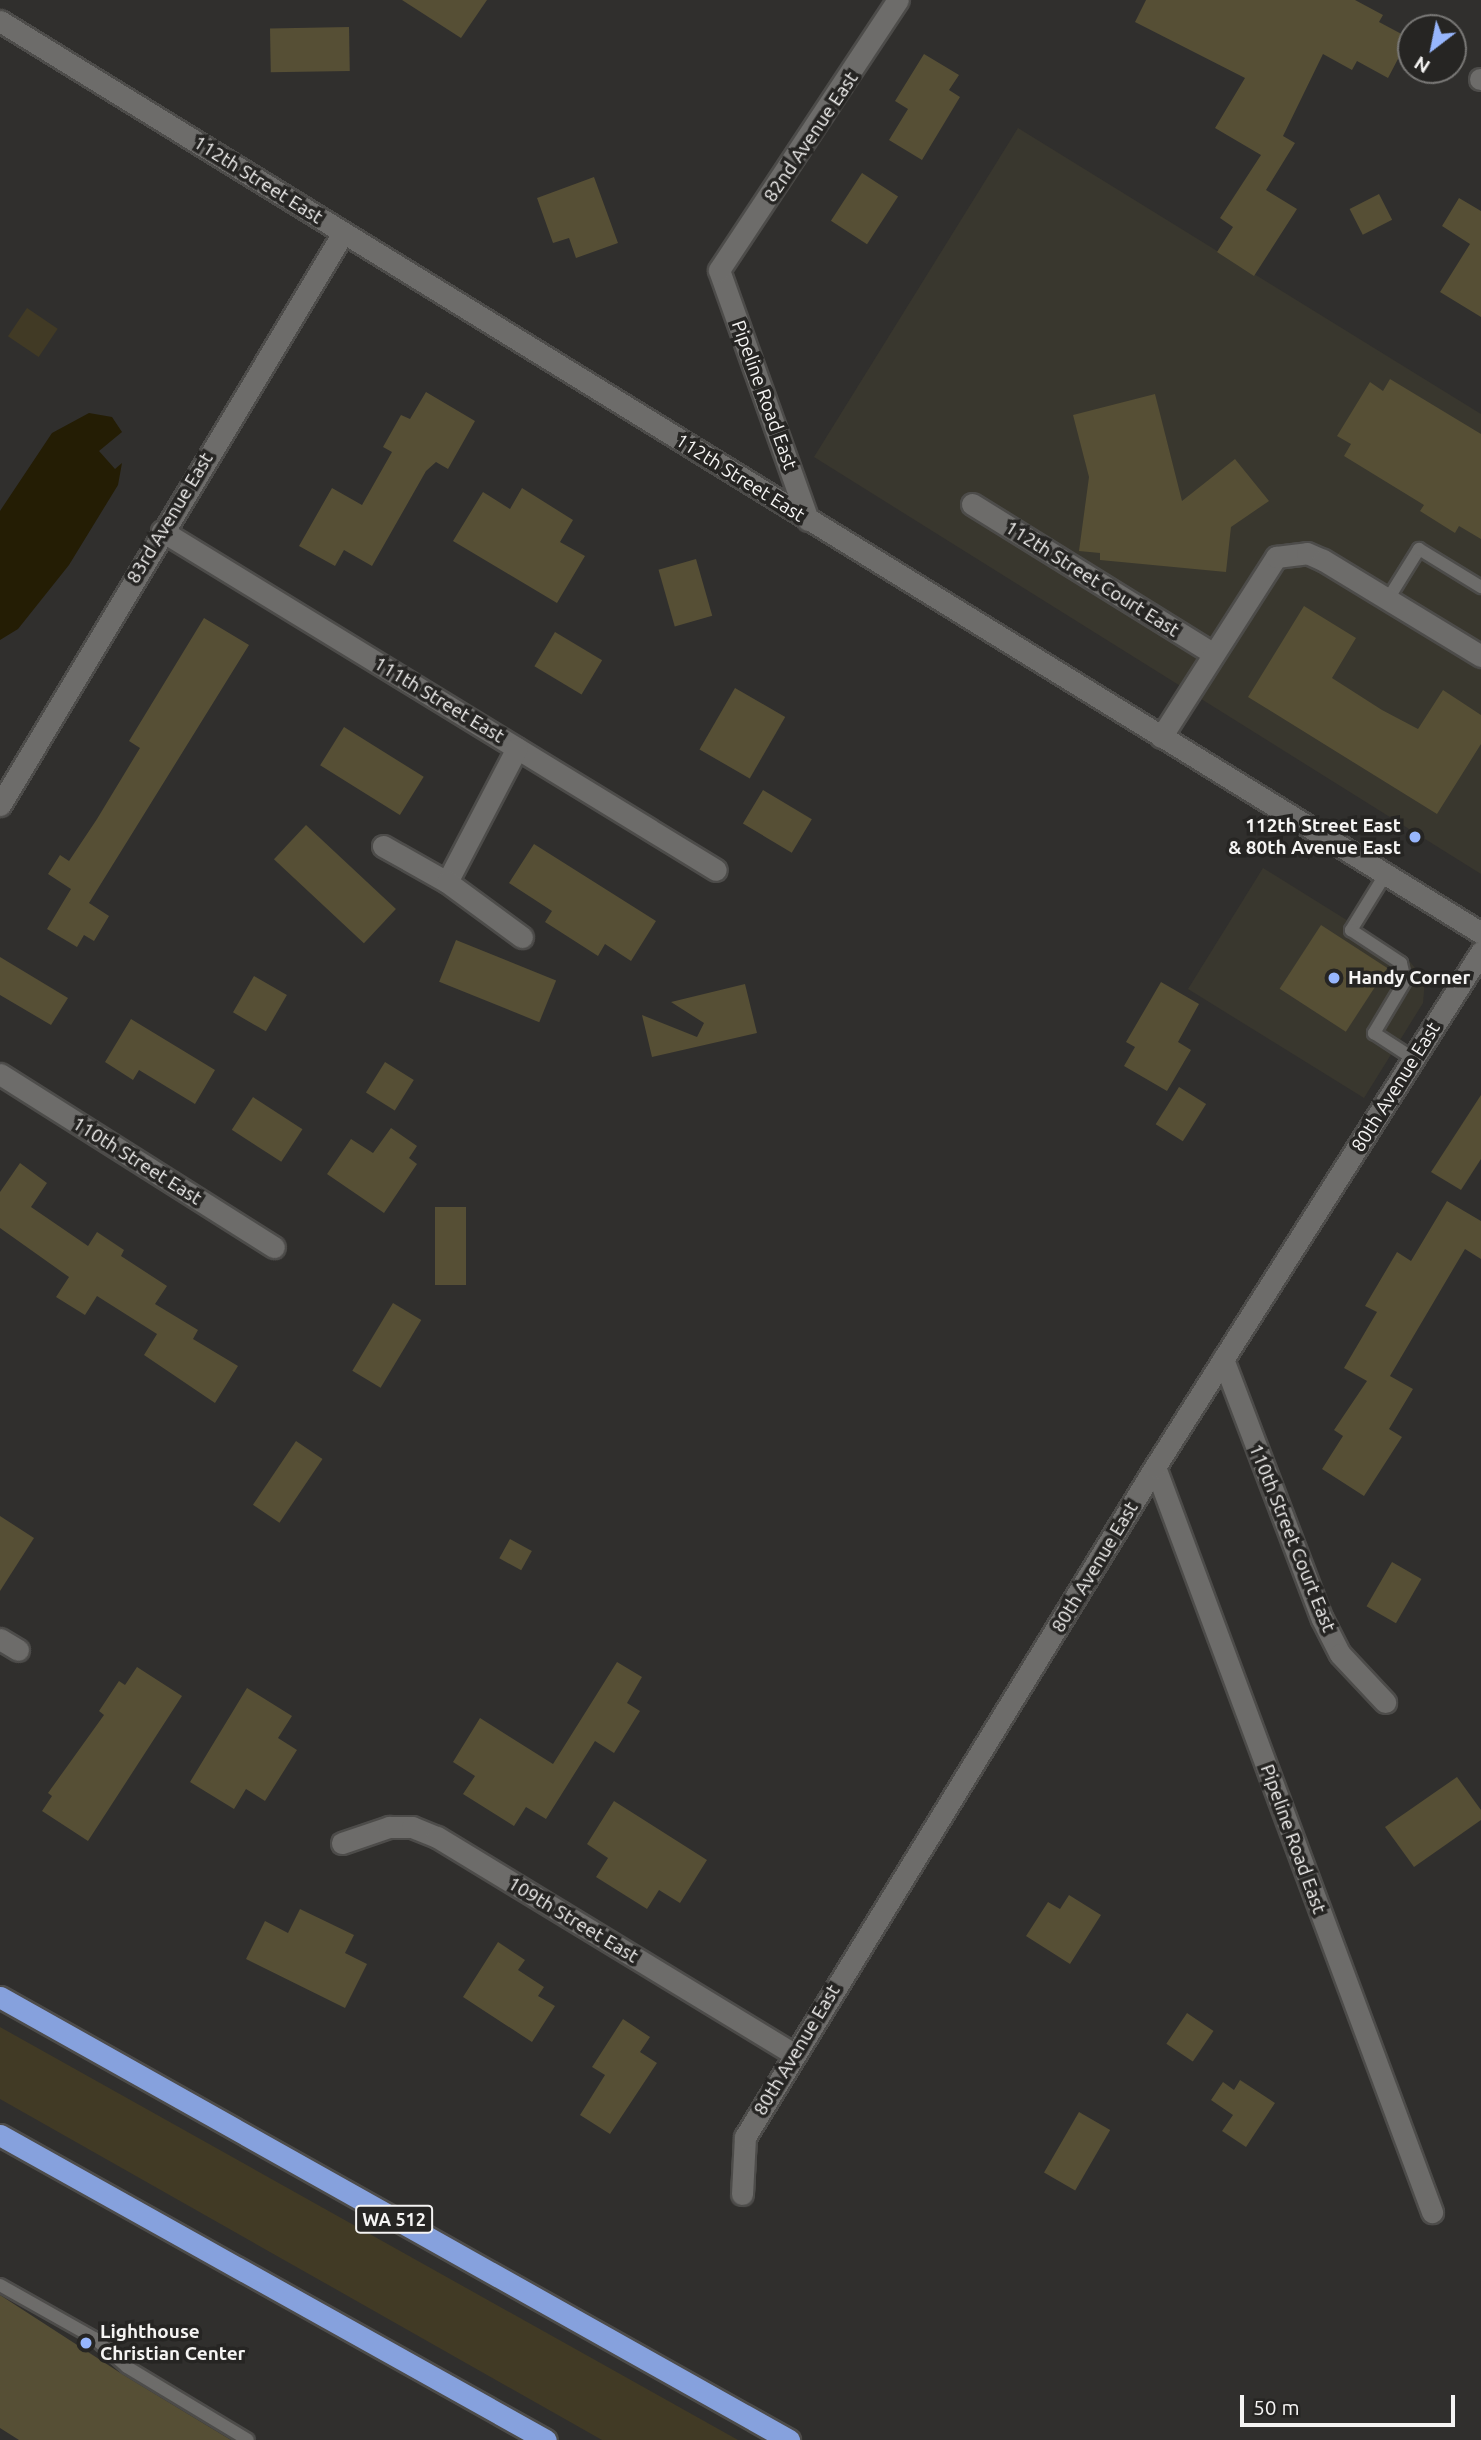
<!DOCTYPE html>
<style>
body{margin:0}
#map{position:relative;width:1481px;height:2440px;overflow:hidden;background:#302f2d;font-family:Ubuntu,sans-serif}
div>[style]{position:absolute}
.built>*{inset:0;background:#39372e}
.green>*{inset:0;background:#413a25;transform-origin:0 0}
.water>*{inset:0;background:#241d04}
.building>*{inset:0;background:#564f35;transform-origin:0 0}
.roads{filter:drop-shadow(2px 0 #4d4c4a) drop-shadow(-2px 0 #4d4c4a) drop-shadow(0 2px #4d4c4a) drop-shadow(0 -2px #4d4c4a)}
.lane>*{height:12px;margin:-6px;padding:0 6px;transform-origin:6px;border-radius:6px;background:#6d6c6a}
.street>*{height:21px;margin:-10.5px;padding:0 10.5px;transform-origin:10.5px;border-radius:10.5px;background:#6d6c6a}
.secondary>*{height:21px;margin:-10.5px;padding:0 10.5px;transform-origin:10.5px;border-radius:10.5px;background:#6d6c6a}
.highway>*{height:21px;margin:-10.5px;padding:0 10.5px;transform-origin:10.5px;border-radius:10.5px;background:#86a1dd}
.dots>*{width:19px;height:19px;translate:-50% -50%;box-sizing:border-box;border:4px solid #262523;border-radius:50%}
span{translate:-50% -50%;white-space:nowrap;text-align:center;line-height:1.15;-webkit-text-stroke:7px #262523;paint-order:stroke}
.shield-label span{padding:2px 5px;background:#262523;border:2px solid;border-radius:5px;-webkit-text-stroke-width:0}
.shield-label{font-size:18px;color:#f5f4f3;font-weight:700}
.street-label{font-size:19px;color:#f5f4f3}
.poi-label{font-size:19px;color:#f5f4f3;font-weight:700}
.right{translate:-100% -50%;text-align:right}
.left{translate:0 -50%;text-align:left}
.north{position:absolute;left:1397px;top:14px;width:70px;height:70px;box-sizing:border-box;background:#262523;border:2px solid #797876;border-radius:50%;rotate:212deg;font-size:19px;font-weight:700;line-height:28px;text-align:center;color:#f5f4f3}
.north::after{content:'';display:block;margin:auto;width:24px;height:32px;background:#97b6fd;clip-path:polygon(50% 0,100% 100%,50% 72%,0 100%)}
.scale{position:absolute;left:1240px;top:2395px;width:215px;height:32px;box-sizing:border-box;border:4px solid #f5f4f3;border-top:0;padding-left:9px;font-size:21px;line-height:24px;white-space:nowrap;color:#f5f4f3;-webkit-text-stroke:5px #262523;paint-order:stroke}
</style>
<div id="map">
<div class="built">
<i style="clip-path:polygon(1018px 128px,1481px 414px,1481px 874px,814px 457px)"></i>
<i style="clip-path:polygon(1263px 868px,1406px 957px,1425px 980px,1423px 1003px,1364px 1098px,1188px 989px)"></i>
</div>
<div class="green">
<i style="left:27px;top:308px;width:37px;height:34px;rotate:34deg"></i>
<i style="clip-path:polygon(0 2027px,418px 2261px,738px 2440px,602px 2440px,0 2099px)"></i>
</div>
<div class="water">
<i style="clip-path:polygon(89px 413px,112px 417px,122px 432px,99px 451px,115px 469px,122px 463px,118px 485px,69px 565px,18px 629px,0 640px,0 511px,52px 433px)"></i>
</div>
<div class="building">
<i style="clip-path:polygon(402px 0,487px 0,461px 38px)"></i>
<i style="clip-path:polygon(1146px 0,1355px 0,1383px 15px,1379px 22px,1409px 38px,1388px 78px,1357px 61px,1352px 70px,1323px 54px,1283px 136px,1295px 143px,1266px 190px,1297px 209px,1254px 276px,1217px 252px,1233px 227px,1220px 218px,1261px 155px,1215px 128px,1245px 78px,1135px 22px)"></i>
<i style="left:349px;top:27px;width:44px;height:79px;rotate:89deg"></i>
<i style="clip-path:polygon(924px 54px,959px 75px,949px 90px,960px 97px,922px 160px,889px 140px,908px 109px,895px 101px)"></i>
<i style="left:862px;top:173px;width:43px;height:57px;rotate:33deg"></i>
<i style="clip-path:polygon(594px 177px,618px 243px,576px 258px,569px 238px,553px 243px,537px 198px)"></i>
<i style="left:1379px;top:194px;width:29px;height:33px;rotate:63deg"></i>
<i style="clip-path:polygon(1459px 198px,1481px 211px,1481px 317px,1440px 292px,1470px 244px,1442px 226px)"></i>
<i style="clip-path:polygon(1390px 379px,1481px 434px,1481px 539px,1459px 526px,1455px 533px,1420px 511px,1424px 505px,1344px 456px,1351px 444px,1337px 436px,1370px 382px,1383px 391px)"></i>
<i style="clip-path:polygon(426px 392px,475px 421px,448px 469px,436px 462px,426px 471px,372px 566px,344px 550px,335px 566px,299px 546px,332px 488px,362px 505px,392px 452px,383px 447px,401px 415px,410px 419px)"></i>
<i style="clip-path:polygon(1155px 394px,1182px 501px,1235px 459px,1269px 501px,1231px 527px,1226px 572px,1100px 560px,1100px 553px,1079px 551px,1089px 477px,1073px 415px)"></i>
<i style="clip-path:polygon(522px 488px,573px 520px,560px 542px,585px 556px,557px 603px,453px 541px,483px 492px,510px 509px)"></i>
<i style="left:696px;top:559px;width:59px;height:39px;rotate:74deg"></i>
<i style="clip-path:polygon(1304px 606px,1356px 638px,1332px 678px,1382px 710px,1418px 729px,1443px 690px,1481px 715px,1481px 744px,1437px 814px,1248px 697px)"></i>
<i style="clip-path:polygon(204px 618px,249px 645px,89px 903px,109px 916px,94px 941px,84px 935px,77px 947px,47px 929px,71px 889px,48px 874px,60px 855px,69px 861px,97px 819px,140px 748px,129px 741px)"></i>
<i style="left:555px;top:632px;width:55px;height:40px;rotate:31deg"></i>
<i style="left:735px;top:688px;width:58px;height:71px;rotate:30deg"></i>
<i style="left:344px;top:727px;width:94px;height:45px;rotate:32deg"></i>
<i style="left:763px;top:790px;width:57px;height:39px;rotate:31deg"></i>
<i style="left:306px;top:825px;width:123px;height:47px;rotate:43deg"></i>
<i style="clip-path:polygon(534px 844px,656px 921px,631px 961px,605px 944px,598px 956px,545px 922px,552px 911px,509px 883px)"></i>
<i style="left:1321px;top:925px;width:79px;height:76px;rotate:33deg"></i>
<i style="left:456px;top:940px;width:108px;height:45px;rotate:22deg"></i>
<i style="clip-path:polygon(0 957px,68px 998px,51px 1025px,0 995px)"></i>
<i style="left:254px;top:976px;width:38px;height:42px;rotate:30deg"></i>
<i style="clip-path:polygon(1161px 982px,1199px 1004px,1178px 1042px,1191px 1050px,1167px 1091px,1124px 1066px,1135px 1047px,1126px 1042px)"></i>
<i style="clip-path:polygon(745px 984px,757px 1033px,652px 1057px,642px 1015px,697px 1037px,704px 1023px,671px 1002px)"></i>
<i style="clip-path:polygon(131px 1019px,215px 1070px,195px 1104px,139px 1070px,133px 1080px,105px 1062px)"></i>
<i style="left:385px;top:1062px;width:34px;height:36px;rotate:32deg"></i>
<i style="left:1179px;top:1087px;width:32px;height:44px;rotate:32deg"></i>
<i style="clip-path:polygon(1481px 1095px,1481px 1159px,1461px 1190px,1431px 1172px)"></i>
<i style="left:253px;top:1097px;width:59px;height:39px;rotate:33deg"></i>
<i style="clip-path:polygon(391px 1128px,417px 1146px,409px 1158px,417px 1164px,384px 1213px,327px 1174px,351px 1139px,373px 1153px)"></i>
<i style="clip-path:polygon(20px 1163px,47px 1183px,31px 1207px,88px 1246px,97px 1232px,124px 1250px,121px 1256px,167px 1286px,155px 1304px,198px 1330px,193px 1339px,238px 1366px,215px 1403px,144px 1355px,157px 1334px,97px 1296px,85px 1315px,56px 1297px,69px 1277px,0 1228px,0 1192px)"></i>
<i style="clip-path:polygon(1447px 1201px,1481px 1221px,1481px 1259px,1465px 1249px,1390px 1376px,1413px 1389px,1389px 1429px,1402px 1437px,1364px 1496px,1322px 1469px,1343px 1436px,1334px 1430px,1367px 1381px,1344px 1368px,1377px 1312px,1365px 1306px,1397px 1252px,1411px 1261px)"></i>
<i style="left:435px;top:1207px;width:31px;height:78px"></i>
<i style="left:393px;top:1303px;width:33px;height:79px;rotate:31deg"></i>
<i style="left:296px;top:1441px;width:32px;height:77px;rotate:34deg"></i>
<i style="clip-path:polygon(0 1516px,34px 1538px,0 1591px)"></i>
<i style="left:510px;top:1539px;width:25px;height:22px;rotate:29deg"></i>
<i style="left:1392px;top:1562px;width:34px;height:51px;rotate:30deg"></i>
<i style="clip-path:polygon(617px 1662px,642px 1677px,627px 1703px,640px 1711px,614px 1753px,595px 1741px,546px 1819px,526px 1807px,514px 1826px,463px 1794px,475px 1776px,453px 1762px,480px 1718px,553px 1764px)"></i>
<i style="clip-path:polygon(137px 1667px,182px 1696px,88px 1841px,42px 1811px,52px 1796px,48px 1793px,104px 1715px,99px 1711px,119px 1681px,125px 1685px)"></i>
<i style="clip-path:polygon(247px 1688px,292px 1716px,278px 1738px,297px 1750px,265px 1801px,246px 1789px,234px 1809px,190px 1782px)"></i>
<i style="clip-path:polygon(1457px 1777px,1481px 1810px,1481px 1820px,1414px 1867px,1385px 1827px)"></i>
<i style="clip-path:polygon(614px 1801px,707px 1860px,680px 1903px,659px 1890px,647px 1909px,596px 1877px,608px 1858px,587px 1844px)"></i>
<i style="clip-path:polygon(1069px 1895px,1101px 1915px,1070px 1964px,1026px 1936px,1048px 1902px,1060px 1909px)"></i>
<i style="clip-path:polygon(300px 1909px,354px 1935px,345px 1953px,367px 1964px,345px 2008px,246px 1959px,265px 1921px,288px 1933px)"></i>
<i style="clip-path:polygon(498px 1942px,525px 1960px,518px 1970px,544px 1987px,538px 1996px,555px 2006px,532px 2042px,463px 1997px)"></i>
<i style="left:1187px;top:2013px;width:32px;height:37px;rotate:34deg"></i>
<i style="clip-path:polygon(623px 2019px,650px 2037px,640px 2052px,657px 2063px,610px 2134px,580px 2115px,605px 2075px,592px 2067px)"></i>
<i style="clip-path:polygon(1240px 2080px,1275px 2103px,1246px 2147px,1222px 2131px,1233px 2115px,1211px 2100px,1223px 2082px,1234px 2090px)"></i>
<i style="left:1079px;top:2112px;width:36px;height:70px;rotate:30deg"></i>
<i style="clip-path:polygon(0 2295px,122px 2374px,231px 2440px,19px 2440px,0 2428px)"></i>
</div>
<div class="roads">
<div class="lane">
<i style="left:1388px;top:599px;width:59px;rotate:-58.2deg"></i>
<i style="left:1419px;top:549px;width:73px;rotate:31.5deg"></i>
<i style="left:1385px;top:875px;width:65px;rotate:121.7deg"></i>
<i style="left:1351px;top:930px;width:60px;rotate:33.4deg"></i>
<i style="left:1401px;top:963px;width:18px;rotate:77deg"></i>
<i style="left:1405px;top:981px;width:61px;rotate:120.8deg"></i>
<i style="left:1374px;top:1033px;width:48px;rotate:33deg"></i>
<i style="left:0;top:2285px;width:108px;rotate:29.4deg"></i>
<i style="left:94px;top:2338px;width:44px;rotate:41.3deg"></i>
<i style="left:127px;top:2367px;width:141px;rotate:31.1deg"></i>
</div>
<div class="street">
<i style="left:1480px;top:79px;width:1px"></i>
<i style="left:972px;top:504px;width:282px;rotate:31.8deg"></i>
<i style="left:808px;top:520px;width:265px;rotate:-109.6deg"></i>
<i style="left:719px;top:270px;width:324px;rotate:-56.5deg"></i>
<i style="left:162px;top:531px;width:649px;rotate:31.46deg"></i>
<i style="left:1161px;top:737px;width:214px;rotate:-57.4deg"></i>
<i style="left:1276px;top:557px;width:31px;rotate:-7deg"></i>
<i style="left:1307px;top:553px;width:17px;rotate:24deg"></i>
<i style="left:1323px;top:560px;width:185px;rotate:31.3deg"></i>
<i style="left:0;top:805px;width:667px;rotate:-59.05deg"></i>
<i style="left:383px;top:846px;width:73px;rotate:29.4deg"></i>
<i style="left:447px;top:882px;width:151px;rotate:-62.4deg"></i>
<i style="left:447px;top:882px;width:93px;rotate:36.3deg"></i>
<i style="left:0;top:1074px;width:324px;rotate:32.3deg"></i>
<i style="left:1223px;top:1359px;width:278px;rotate:69.2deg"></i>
<i style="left:1322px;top:1619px;width:39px;rotate:63deg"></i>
<i style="left:1340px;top:1654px;width:66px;rotate:46.8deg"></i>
<i style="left:1155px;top:1467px;width:795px;rotate:69.6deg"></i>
<i style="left:0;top:1639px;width:21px;rotate:31deg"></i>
<i style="left:342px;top:1843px;width:50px;rotate:-18.8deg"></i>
<i style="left:389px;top:1827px;width:23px"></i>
<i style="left:412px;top:1827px;width:27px;rotate:22deg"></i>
<i style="left:437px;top:1837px;width:418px;rotate:31.3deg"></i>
<i style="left:742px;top:2194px;width:57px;rotate:-87deg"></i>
<i style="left:745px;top:2137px;width:785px;rotate:-58.54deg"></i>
<i style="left:1155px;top:1467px;width:610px;rotate:-57.67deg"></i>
</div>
<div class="secondary">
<i style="left:0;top:21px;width:1739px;rotate:31.62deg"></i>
</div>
<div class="highway">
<i style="left:0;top:1997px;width:905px;rotate:29.31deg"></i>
<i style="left:0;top:2135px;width:625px;rotate:29.19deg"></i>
</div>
</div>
<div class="dots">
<i style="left:1415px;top:837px;background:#97b6fd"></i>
<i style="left:1334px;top:978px;background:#97b6fd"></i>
<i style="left:86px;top:2343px;background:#97b6fd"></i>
</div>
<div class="shield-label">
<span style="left:394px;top:2219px">WA 512</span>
</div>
<div class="street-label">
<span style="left:811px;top:137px;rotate:-56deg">82nd Avenue East</span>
<span style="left:258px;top:180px;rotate:32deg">112th Street East</span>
<span style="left:764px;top:395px;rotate:70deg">Pipeline Road East</span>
<span style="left:740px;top:478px;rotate:32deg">112th Street East</span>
<span style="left:170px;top:518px;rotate:-59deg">83rd Avenue East</span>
<span style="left:1092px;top:579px;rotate:32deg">112th Street Court East</span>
<span style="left:439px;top:700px;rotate:31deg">111th Street East</span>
<span style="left:1396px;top:1087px;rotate:-58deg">80th Avenue East</span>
<span style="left:137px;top:1161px;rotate:32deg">110th Street East</span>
<span style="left:1292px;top:1538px;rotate:68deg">110th Street Court East</span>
<span style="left:1095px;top:1567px;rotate:-59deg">80th Avenue East</span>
<span style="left:1293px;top:1839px;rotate:70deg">Pipeline Road East</span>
<span style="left:573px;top:1920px;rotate:31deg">109th Street East</span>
<span style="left:797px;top:2050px;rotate:-59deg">80th Avenue East</span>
</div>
<div class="poi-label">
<span class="right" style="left:1401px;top:837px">112th Street East<br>&amp; 80th Avenue East</span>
<span class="left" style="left:1348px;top:978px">Handy Corner</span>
<span class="left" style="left:100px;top:2343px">Lighthouse<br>Christian Center</span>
</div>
<div class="north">N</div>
<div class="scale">50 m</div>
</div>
